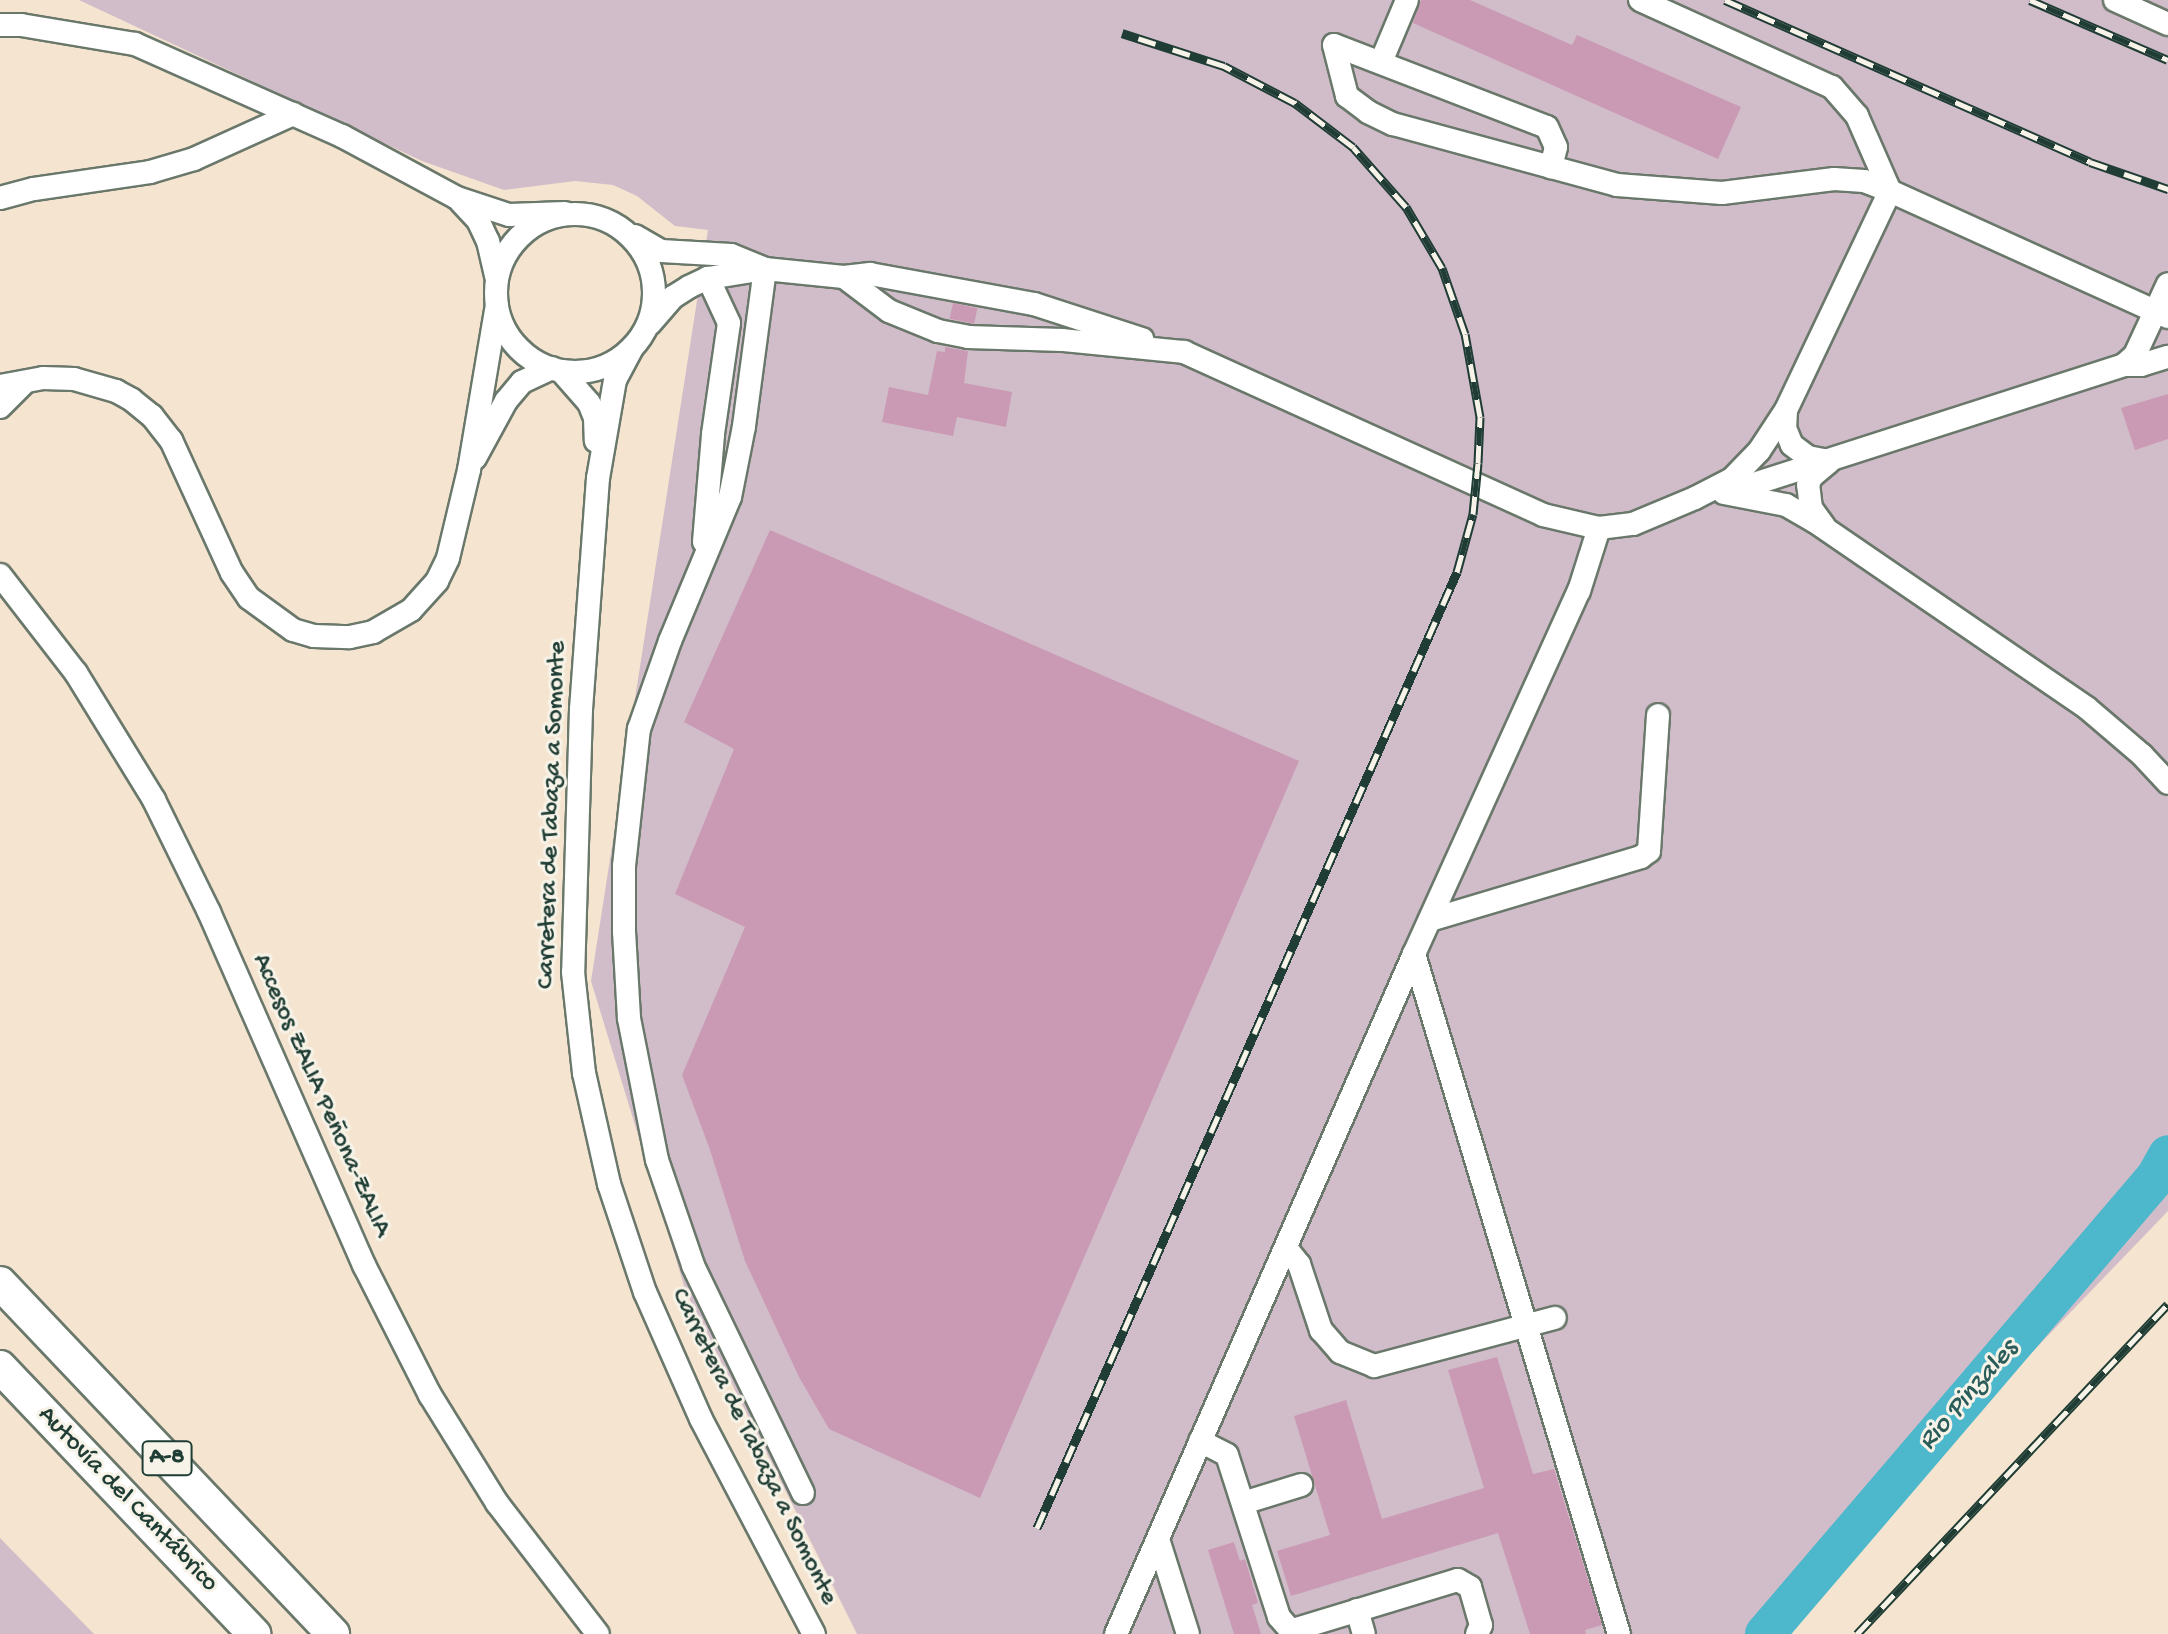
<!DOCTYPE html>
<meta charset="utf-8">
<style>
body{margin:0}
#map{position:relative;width:2168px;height:1634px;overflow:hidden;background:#f5e5d0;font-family:"Gochi Hand",sans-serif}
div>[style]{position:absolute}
.industrial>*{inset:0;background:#d1bdc9}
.river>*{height:40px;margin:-20px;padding:0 20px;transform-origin:20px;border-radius:20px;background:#4db7cb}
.building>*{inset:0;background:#ca9ab5;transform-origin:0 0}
.roads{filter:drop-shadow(2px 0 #6a786b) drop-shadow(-2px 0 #6a786b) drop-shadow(0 2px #6a786b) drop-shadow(0 -2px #6a786b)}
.minor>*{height:22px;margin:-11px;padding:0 11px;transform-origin:11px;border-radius:11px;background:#fff}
.minor>.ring{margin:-11px;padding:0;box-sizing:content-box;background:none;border:22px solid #fff;border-radius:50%}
.highway>*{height:32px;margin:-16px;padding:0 16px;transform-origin:16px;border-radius:16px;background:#fff}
.rail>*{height:9px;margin-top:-4.5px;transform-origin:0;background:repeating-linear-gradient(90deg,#f7f3e8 0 18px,#1f3d34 0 36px);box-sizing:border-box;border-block:2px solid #1f3d34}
span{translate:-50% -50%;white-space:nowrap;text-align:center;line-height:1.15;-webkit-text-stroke:6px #f7f3e8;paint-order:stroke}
.shield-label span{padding:2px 6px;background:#f7f3e8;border:2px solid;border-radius:6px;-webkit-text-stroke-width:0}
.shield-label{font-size:24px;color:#1f3d34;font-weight:700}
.street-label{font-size:26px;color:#1f3d34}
.water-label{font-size:28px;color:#2a5c5a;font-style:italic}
</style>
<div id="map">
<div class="industrial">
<i style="clip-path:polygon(79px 0,2168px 0,2168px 1211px,1761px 1634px,857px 1634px,686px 1292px,591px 981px,708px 230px,675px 226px,637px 196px,613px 185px,575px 181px,504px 190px,422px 161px)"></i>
<i style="clip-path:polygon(0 1538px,94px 1634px,0 1634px)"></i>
</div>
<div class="river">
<i style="left:1765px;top:1634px;width:601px;rotate:-49.45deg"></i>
<i style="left:2156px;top:1177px;width:25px;rotate:-61deg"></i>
</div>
<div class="building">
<i style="clip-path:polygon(1421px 0,1470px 0,1572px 45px,1577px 35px,1741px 107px,1718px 159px,1413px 23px)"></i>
<i style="left:953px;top:303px;width:25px;height:16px;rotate:12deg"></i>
<i style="clip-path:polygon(945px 347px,968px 351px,964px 383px,1012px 392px,1006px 427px,957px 417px,953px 436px,882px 422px,889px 387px,928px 395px,937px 351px,945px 352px)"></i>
<i style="clip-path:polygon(2168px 394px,2168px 439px,2135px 450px,2121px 408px)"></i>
<i style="clip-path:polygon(770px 530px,1299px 761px,980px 1498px,829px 1429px,799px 1377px,745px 1261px,709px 1147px,682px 1075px,745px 927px,675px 894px,734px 749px,684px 722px)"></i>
<i style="clip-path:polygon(1497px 1357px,1533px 1474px,1554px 1469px,1602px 1625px,1585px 1630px,1586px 1634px,1530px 1634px,1498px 1533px,1291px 1596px,1277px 1551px,1330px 1535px,1294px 1416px,1346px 1400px,1382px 1519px,1484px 1488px,1448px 1370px)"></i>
<i style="clip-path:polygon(1234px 1542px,1240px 1561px,1245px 1559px,1258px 1603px,1252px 1605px,1261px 1634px,1234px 1634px,1208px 1550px)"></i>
</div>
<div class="roads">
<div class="minor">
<i style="left:1640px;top:0;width:211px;rotate:24.4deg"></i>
<i style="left:1832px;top:87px;width:38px;rotate:49deg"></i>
<i style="left:1857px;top:116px;width:82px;rotate:66.3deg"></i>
<i style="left:2115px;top:0;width:58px;rotate:24.4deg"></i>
<i style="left:0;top:25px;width:21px"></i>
<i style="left:21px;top:25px;width:116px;rotate:9.5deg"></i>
<i style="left:135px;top:44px;width:227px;rotate:24deg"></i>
<i style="left:342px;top:136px;width:131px;rotate:28.3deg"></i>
<i style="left:457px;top:198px;width:55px;rotate:18.1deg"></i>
<i style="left:509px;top:215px;width:56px;rotate:-2deg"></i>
<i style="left:1334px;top:45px;width:53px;rotate:75.7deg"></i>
<i style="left:1347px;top:96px;width:26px;rotate:37deg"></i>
<i style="left:1368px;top:112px;width:28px;rotate:26deg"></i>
<i style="left:1393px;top:124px;width:232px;rotate:15.2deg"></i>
<i style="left:1617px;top:185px;width:105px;rotate:4.4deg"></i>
<i style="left:1722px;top:193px;width:113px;rotate:-7.1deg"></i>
<i style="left:1834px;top:179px;width:30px;rotate:4deg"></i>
<i style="left:1864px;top:181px;width:28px;rotate:21deg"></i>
<i style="left:1334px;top:45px;width:228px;rotate:21.1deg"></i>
<i style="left:1547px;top:127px;width:22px;rotate:66deg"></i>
<i style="left:1556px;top:147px;width:21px;rotate:104deg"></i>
<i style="left:1381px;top:62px;width:67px;rotate:-67.2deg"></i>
<i style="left:0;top:198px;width:35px;rotate:-15deg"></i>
<i style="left:34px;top:189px;width:117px;rotate:-8.3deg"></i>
<i style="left:150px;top:172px;width:46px;rotate:-16.5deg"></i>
<i style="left:194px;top:159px;width:109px;rotate:-24.4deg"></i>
<i style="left:461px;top:202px;width:25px;rotate:47deg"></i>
<i style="left:478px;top:220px;width:23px;rotate:65deg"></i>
<i style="left:488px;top:241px;width:37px;rotate:77deg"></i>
<i class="ring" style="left:496px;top:214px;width:136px;height:136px"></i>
<i style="left:635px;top:236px;width:30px;rotate:30deg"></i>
<i style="left:661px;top:251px;width:70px;rotate:3.3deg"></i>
<i style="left:731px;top:255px;width:37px;rotate:22deg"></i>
<i style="left:765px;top:269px;width:58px;rotate:171deg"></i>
<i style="left:708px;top:278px;width:21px;rotate:155deg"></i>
<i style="left:689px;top:287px;width:19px;rotate:148deg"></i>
<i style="left:673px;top:297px;width:35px;rotate:131deg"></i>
<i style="left:844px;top:277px;width:26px;rotate:-7deg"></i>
<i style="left:870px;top:274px;width:167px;rotate:10.4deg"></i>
<i style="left:1034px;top:304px;width:114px;rotate:18deg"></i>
<i style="left:632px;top:348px;width:36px;rotate:118deg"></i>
<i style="left:615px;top:380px;width:99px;rotate:99.8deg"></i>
<i style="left:598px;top:478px;width:232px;rotate:94.2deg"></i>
<i style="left:581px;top:709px;width:263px;rotate:91.7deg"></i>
<i style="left:573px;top:972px;width:102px;rotate:83.8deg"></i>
<i style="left:584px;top:1073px;width:114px;rotate:77.3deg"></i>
<i style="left:609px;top:1184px;width:114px;rotate:71.6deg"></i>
<i style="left:645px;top:1292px;width:139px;rotate:66.2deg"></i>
<i style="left:701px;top:1419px;width:243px;rotate:62.3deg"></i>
<i style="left:2124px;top:365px;width:15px;rotate:-42deg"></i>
<i style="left:2135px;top:355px;width:78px;rotate:-65.1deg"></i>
<i style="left:561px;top:371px;width:43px;rotate:48.8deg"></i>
<i style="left:589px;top:403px;width:16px;rotate:68deg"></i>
<i style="left:595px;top:418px;width:23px;rotate:88deg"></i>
<i style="left:0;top:386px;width:44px;rotate:-10.5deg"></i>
<i style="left:43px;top:378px;width:31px;rotate:2deg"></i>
<i style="left:74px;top:379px;width:44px;rotate:15.9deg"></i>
<i style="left:116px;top:391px;width:18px;rotate:29deg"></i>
<i style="left:132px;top:400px;width:26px;rotate:39deg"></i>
<i style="left:152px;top:416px;width:31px;rotate:52deg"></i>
<i style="left:171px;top:440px;width:146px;rotate:65.4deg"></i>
<i style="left:232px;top:573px;width:30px;rotate:56deg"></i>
<i style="left:249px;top:598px;width:54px;rotate:36deg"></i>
<i style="left:293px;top:630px;width:22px;rotate:16deg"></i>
<i style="left:314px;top:636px;width:36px;rotate:2deg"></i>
<i style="left:350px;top:637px;width:24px;rotate:-12deg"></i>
<i style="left:373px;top:632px;width:44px;rotate:-30.1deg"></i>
<i style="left:411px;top:610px;width:39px;rotate:-48deg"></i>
<i style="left:437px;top:581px;width:25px;rotate:-64deg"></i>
<i style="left:448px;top:558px;width:90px;rotate:-76.6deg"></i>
<i style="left:469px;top:470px;width:167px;rotate:-80.4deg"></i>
<i style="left:0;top:407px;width:34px;rotate:-45deg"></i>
<i style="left:1786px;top:411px;width:17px;rotate:93deg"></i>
<i style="left:1785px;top:428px;width:18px;rotate:68deg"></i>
<i style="left:1792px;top:445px;width:20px;rotate:37deg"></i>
<i style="left:1808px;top:457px;width:21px;rotate:11deg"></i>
<i style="left:475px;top:458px;width:65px;rotate:-61.5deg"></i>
<i style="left:506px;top:401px;width:25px;rotate:-50deg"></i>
<i style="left:522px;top:382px;width:33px;rotate:-25deg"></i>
<i style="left:1732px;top:491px;width:412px;rotate:-17.8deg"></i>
<i style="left:2124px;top:365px;width:17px"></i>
<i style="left:2141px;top:365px;width:28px;rotate:-17deg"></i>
<i style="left:1724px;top:493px;width:63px;rotate:11deg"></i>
<i style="left:1786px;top:505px;width:32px;rotate:30deg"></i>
<i style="left:1814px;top:521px;width:331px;rotate:34.4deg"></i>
<i style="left:2087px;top:708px;width:72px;rotate:40.5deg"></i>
<i style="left:2142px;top:755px;width:38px;rotate:47deg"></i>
<i style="left:1824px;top:526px;width:22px;rotate:-126deg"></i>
<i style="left:1811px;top:508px;width:23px;rotate:-97deg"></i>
<i style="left:1808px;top:485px;width:9px;rotate:-69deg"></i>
<i style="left:1811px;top:477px;width:23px;rotate:-40deg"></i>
<i style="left:704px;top:542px;width:108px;rotate:-85.2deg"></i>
<i style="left:713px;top:434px;width:112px;rotate:-81.8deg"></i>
<i style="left:729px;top:323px;width:50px;rotate:-115deg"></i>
<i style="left:0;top:575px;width:124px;rotate:52.2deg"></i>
<i style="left:76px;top:673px;width:149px;rotate:58.4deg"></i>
<i style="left:154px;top:800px;width:125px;rotate:63.8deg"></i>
<i style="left:209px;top:912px;width:386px;rotate:66.3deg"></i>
<i style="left:364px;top:1265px;width:146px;rotate:63.1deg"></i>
<i style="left:430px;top:1395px;width:127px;rotate:58.2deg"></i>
<i style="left:497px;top:1503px;width:165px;rotate:52.4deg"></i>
<i style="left:1430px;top:920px;width:220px;rotate:-16.6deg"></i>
<i style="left:1641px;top:857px;width:10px;rotate:-37deg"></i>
<i style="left:1649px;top:851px;width:136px;rotate:-86.2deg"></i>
<i style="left:1414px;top:954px;width:710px;rotate:73.22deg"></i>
<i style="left:1286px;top:1248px;width:21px;rotate:51deg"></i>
<i style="left:1299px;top:1264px;width:70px;rotate:71.6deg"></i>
<i style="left:1321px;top:1330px;width:29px;rotate:49deg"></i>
<i style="left:1340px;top:1352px;width:37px;rotate:22deg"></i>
<i style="left:1374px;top:1366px;width:187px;rotate:-14.9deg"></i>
<i style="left:1200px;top:1441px;width:30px;rotate:27deg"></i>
<i style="left:1227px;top:1455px;width:170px;rotate:72.2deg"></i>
<i style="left:1279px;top:1617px;width:23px;rotate:49deg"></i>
<i style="left:803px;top:1493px;width:253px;rotate:-115.8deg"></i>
<i style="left:693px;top:1265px;width:111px;rotate:-108.9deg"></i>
<i style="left:657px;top:1160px;width:145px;rotate:-101.2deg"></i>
<i style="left:629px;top:1018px;width:86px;rotate:-93.3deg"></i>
<i style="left:624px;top:932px;width:66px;rotate:-90deg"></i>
<i style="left:624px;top:866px;width:138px;rotate:-83.8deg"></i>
<i style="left:639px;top:729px;width:93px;rotate:-70.6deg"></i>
<i style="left:670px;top:641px;width:156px;rotate:-67.4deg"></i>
<i style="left:730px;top:497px;width:72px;rotate:-78.8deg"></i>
<i style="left:744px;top:426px;width:158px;rotate:-82.4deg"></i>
<i style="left:765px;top:269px;width:79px;rotate:5.8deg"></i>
<i style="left:844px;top:277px;width:56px;rotate:37.1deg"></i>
<i style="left:889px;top:311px;width:53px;rotate:22.2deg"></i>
<i style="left:938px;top:331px;width:31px;rotate:11deg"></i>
<i style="left:968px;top:337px;width:94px;rotate:1.8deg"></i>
<i style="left:1062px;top:340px;width:123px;rotate:5.6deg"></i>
<i style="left:1184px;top:352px;width:394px;rotate:24.4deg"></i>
<i style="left:1543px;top:515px;width:57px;rotate:13.1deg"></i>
<i style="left:1599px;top:528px;width:34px;rotate:-7deg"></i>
<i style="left:1633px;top:524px;width:67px;rotate:-22.8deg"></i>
<i style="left:1695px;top:498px;width:42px;rotate:-27.2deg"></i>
<i style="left:1732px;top:479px;width:39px;rotate:-46deg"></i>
<i style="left:1759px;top:451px;width:49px;rotate:-56.6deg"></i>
<i style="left:1786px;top:410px;width:242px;rotate:-64.6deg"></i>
<i style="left:1890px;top:191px;width:305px;rotate:24.4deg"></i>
<i style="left:1243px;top:1503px;width:61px;rotate:-17.2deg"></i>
<i style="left:1158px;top:1539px;width:100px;rotate:72.5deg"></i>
<i style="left:1357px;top:1610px;width:25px;rotate:74deg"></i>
<i style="left:1293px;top:1630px;width:172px;rotate:-16.9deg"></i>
<i style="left:1458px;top:1580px;width:14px;rotate:30deg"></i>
<i style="left:1470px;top:1587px;width:40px;rotate:74deg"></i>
<i style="left:1481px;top:1625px;width:10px;rotate:114deg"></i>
<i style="left:1116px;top:1634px;width:742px;rotate:-66.34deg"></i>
<i style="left:1414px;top:954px;width:399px;rotate:-65.6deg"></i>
<i style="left:1579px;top:591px;width:66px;rotate:-72.4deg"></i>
</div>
<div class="highway">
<i style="left:0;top:1283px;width:484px;rotate:46.5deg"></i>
<i style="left:0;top:1367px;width:369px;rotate:46.4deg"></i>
</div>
</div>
<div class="rail">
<i style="left:1725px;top:0;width:399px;rotate:23.9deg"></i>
<i style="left:2090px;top:162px;width:83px;rotate:19.1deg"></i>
<i style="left:2030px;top:0;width:150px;rotate:23.5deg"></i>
<i style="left:1037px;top:1528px;width:1044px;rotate:-66.28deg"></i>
<i style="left:1457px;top:572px;width:60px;rotate:-74.6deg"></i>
<i style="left:1473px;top:514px;width:51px;rotate:-84.4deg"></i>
<i style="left:1478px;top:463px;width:46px;rotate:-87.5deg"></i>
<i style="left:1480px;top:417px;width:84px;rotate:-100.2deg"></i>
<i style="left:1465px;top:334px;width:70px;rotate:-109.2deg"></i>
<i style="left:1442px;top:268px;width:71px;rotate:-120.5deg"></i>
<i style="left:1406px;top:207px;width:80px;rotate:-131.5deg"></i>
<i style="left:1353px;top:147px;width:73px;rotate:-142.8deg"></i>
<i style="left:1295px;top:103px;width:80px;rotate:-152.5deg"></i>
<i style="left:1224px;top:66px;width:107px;rotate:-162.1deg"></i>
<i style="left:1857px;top:1634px;width:453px;rotate:-46.7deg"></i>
</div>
<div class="shield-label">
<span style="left:167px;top:1458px">A-8</span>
</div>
<div class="street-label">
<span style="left:553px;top:815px;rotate:-88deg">Carretera de Tabaza a Somonte</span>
<span style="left:320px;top:1096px;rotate:66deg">Accesos ZALIA Peñona-ZALIA</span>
<span style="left:753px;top:1447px;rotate:64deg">Carretera de Tabaza a Somonte</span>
<span style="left:127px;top:1500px;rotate:46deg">Autovía del Cantábrico</span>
</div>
<div class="water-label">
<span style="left:1969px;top:1396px;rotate:-49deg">Rio Pinzales</span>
</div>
</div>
